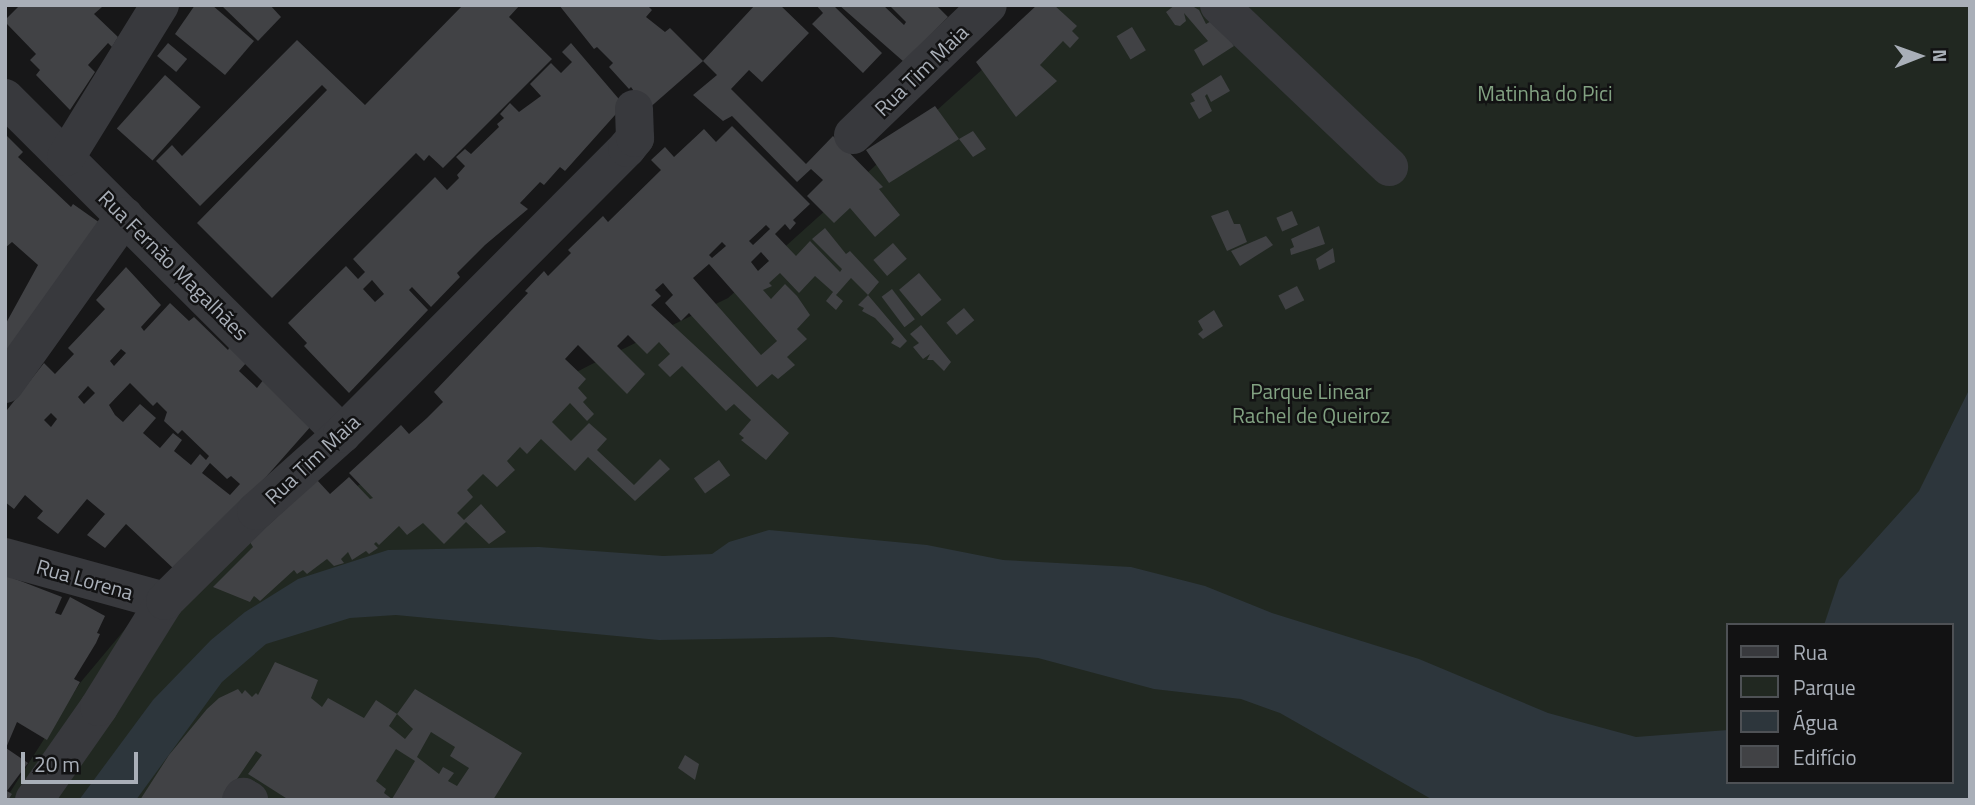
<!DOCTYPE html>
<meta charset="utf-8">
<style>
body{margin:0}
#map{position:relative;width:1975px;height:805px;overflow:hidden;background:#171718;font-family:"Titillium Web",sans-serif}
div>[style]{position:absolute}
.green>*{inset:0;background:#212821}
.water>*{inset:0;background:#2d363c}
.building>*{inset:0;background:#414245;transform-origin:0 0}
.minor>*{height:38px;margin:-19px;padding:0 19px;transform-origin:19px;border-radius:19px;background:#38393d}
span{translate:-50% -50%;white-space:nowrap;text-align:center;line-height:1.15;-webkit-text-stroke:5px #121213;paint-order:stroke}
.street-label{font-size:21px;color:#a9afb8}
.park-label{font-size:21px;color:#82a282}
.frame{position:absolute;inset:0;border:7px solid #a9afb8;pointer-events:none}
.legend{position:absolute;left:1726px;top:623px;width:228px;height:161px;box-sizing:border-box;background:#121213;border:2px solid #4e5155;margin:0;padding:9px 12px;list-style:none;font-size:21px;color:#a9afb8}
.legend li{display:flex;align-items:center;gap:14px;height:35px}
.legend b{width:35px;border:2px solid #4e5155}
.north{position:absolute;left:1884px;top:21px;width:70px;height:70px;-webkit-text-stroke:5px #121213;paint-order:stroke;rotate:89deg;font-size:19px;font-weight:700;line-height:28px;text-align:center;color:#a9afb8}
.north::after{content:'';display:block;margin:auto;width:24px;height:32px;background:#a9afb8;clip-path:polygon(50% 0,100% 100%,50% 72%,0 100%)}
.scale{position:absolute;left:21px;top:752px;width:117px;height:32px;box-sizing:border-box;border:4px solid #a9afb8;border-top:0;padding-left:9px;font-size:21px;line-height:24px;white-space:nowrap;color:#a9afb8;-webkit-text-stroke:5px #121213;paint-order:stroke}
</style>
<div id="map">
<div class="green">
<i style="clip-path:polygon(evenodd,1054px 5px,1970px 5px,1970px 800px,5px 800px,80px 683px,141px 610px,178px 579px,590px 365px,728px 298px,1054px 5px,1728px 625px,1952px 625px,1952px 782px,1728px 782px,1728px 625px)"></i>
</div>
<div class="water">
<i style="clip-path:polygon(1970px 388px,1970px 800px,1433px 800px,1280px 713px,1241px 699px,1154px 689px,1038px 658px,832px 637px,659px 640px,396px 615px,350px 618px,266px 644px,222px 682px,136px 800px,79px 800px,153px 700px,211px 640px,245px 612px,298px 579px,388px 550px,539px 547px,663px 556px,712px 554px,729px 542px,769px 530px,927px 545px,1003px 560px,1131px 567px,1205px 586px,1272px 613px,1419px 659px,1548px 713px,1636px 737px,1728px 730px,1728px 782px,1952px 782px,1952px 625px,1824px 625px,1839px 580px,1919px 491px)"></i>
</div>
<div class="building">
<i style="clip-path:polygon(20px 5px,100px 5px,102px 7px,94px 14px,118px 37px,112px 47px,108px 43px,88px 65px,95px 72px,70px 110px,36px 75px,40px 70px,30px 60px,36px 54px,7px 24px,5px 26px,5px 20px)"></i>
<i style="clip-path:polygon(195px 5px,212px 5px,254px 41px,225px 75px,175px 34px)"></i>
<i style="clip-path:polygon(221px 5px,270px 5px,281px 17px,258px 41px)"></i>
<i style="clip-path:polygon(463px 5px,520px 5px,509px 17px,552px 59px,443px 168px,429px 155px,424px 161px,416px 153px,272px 298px,197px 223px,327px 90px,322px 85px,200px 206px,156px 161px,172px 145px,182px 156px,297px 40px,365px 105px)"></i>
<i style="clip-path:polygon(559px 5px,647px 5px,652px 10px,646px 17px,665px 32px,670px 28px,703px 61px,647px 110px,631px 87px,629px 89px,609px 67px,613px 63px,597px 47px,594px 49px)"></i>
<i style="clip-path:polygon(755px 5px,780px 5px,809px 33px,762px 82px,749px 70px,731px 89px,806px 164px,833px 136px,883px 187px,879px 189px,900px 215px,875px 237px,850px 208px,834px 223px,807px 196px,823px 180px,811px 169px,797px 182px,732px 116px,723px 121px,693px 95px,717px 75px,703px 61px)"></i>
<i style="clip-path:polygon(816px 5px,833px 5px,882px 53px,863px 73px,812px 24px,823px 13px)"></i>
<i style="clip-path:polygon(839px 5px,883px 5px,904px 25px,906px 22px,889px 5px,936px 5px,948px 17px,904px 62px)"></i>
<i style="clip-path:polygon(1037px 5px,1054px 5px,1077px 26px,1072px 31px,1079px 38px,1070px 48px,1063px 41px,1040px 65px,1057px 81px,1016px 117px,976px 62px)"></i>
<i style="clip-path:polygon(1175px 5px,1198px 5px,1194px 7px,1199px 10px,1206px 24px,1215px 19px,1234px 46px,1203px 66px,1194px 50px,1208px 41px,1184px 13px,1186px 21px,1180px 26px,1175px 25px,1166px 12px)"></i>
<i style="left:1132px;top:27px;width:27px;height:18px;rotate:59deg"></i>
<i style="left:168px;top:43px;width:25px;height:17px;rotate:40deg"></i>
<i style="clip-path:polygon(evenodd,571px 43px,624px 105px,565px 171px,560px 167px,544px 185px,540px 182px,520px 203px,528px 209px,485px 245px,457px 273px,460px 277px,431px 307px,412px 287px,409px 290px,428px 310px,349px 393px,304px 346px,307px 343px,288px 323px,346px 266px,358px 279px,365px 272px,353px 259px,435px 177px,447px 190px,459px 178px,457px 175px,465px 166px,456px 157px,465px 149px,471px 154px,499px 127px,497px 124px,504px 118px,500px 114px,510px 103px,519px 112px,541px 96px,530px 84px,551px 63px,561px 73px,572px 62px,562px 52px,571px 43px,372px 280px,384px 294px,375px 302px,363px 289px,372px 280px)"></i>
<i style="left:165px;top:75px;width:48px;height:72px;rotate:42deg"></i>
<i style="clip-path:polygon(1221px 75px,1230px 91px,1211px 102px,1207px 94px,1205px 96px,1212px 111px,1199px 119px,1190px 103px,1195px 101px,1191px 94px)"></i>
<i style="clip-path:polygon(935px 106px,959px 139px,973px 131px,986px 149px,973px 157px,959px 139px,889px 183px,866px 150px)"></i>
<i style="clip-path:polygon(evenodd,732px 126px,810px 204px,793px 220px,796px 223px,790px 230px,785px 224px,775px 234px,796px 256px,810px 241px,840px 272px,842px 269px,812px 239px,825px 228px,846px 254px,850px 251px,879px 282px,868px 295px,851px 278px,836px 295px,843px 301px,836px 310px,826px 301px,833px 292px,815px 276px,799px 293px,780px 273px,769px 283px,772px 286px,763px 290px,771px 299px,785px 284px,797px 296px,810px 315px,797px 329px,807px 339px,787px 357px,795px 365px,778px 379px,772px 374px,757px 387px,689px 313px,681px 321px,665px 303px,673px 295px,663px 283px,655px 290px,661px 296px,651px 305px,789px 433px,766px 460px,741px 440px,744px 438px,739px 434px,751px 420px,734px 404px,726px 411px,682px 366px,670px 377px,658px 365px,670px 354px,659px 342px,647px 354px,628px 335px,617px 346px,645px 374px,627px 394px,578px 345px,565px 359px,586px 379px,578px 388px,587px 398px,583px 402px,594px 414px,587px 421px,570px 403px,552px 422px,571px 441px,589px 423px,607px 439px,597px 450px,634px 485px,660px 459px,670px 469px,635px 501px,588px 457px,575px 471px,541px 439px,527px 454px,520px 447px,507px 461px,515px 470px,497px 487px,483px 474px,467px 490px,473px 497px,457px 513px,464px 520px,481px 504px,506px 532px,489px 544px,466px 522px,444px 544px,423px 523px,407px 535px,399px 526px,379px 545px,376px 542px,374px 544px,378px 548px,369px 554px,366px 551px,352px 560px,348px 552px,341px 559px,344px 563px,334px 566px,327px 559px,307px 574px,303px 570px,297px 574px,294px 570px,260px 601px,254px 596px,250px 602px,213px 587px,253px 547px,250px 542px,317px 480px,330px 494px,349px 477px,370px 499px,373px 498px,349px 473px,401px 425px,409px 434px,427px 418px,443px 402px,434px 392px,528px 293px,525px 291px,544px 271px,548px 276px,571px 253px,568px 250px,603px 216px,608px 222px,661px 170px,651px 160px,665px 147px,674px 157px,704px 129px,716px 142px,732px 126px,766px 225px,770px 229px,753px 245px,749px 241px,766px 225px,732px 126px,722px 242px,726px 246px,712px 258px,709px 255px,722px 242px,732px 126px,761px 252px,769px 261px,758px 271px,751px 262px,761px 252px,732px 126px,709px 264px,777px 341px,761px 355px,693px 278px,709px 264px)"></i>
<i style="clip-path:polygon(5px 134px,23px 152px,18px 157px,71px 207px,73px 204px,100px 223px,5px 358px,5px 325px,38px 265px,12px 242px,5px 248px)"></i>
<i style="clip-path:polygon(1228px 210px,1234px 224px,1240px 224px,1247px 242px,1227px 251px,1211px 216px)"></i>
<i style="left:1292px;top:211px;width:15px;height:17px;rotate:67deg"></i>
<i style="clip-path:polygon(1319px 226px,1325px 244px,1291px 255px,1290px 249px,1294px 247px,1291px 239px)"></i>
<i style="clip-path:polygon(1266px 236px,1273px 245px,1240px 266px,1231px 251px)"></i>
<i style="left:893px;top:243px;width:21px;height:26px;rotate:49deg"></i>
<i style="clip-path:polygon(1333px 248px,1335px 262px,1319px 270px,1316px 259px)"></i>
<i style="clip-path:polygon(evenodd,126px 267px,161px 305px,141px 327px,144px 331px,170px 303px,189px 321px,194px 317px,228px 350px,230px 346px,247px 362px,239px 371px,257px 388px,264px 379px,312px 425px,251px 494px,175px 570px,126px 524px,105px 548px,87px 535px,105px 514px,87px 499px,58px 534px,37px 518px,43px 511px,25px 495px,14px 509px,5px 502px,7px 410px,44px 363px,55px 374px,74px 354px,68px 348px,105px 309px,96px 300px,126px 267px,121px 349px,126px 353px,114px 366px,110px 361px,121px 349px,126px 267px,130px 383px,153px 406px,157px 402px,167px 412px,164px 421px,178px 434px,182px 430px,209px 456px,206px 460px,200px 454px,191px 465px,174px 451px,182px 440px,173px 433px,160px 448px,143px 433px,156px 418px,140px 404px,123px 422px,115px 415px,109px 405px,130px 383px,126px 267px,88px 386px,95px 393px,84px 404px,78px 397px,88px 386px,126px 267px,51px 413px,57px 419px,51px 427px,44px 420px,51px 413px,126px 267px,210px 463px,227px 479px,231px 476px,240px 484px,230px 495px,202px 473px,210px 463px)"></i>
<i style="left:919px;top:273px;width:35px;height:26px;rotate:50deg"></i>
<i style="left:1297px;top:286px;width:16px;height:21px;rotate:63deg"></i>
<i style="left:892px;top:289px;width:38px;height:13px;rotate:53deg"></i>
<i style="clip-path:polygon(868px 295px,907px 341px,900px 348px,891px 343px,894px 339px,891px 335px,875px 318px,862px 311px,864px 308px,858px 305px)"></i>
<i style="left:964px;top:308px;width:16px;height:23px;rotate:50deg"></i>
<i style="clip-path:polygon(1214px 310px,1223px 326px,1203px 339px,1198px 334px,1203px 330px,1198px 321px)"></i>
<i style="clip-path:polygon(921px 325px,951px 362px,944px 371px,933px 360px,927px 360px,930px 354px,923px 359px,913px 347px,919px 343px,910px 334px)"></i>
<i style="left:719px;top:460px;width:19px;height:31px;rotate:54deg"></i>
<i style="clip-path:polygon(5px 575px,62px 597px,55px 613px,61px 615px,70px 597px,105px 616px,97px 633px,100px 634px,96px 643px,74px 679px,80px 682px,47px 740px,17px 722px,6px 748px,28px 763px,7px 791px,12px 794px,8px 800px,5px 800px)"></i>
<i style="clip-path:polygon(evenodd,275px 662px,318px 680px,311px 698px,322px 707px,328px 698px,364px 718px,376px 700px,397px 714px,415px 689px,522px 753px,493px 800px,289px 800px,248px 774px,262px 755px,256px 751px,235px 782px,229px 800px,140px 800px,169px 755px,207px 709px,219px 698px,238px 689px,242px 694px,245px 690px,252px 697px,256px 693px,258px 695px,275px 662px,397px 714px,413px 729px,405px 739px,389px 726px,397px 714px,275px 662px,431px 732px,455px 747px,450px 756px,469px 768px,457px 786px,448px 781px,454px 773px,443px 767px,439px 774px,417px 757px,431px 732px,275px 662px,396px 749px,415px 761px,392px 799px,384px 793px,386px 789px,376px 781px,396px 749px)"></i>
<i style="clip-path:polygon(685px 755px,699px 764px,695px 780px,678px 768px)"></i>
</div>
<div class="minor">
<i style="left:1219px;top:5px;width:235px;rotate:43.6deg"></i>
<i style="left:5px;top:98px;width:476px;rotate:44.9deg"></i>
<i style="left:853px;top:135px;width:187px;rotate:-43.9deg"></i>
<i style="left:66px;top:157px;width:179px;rotate:-58.3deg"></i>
<i style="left:5px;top:384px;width:206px;rotate:-54.5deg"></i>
<i style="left:5px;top:557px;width:166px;rotate:15.4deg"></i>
<i style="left:34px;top:800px;width:113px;rotate:-55deg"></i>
<i style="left:99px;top:707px;width:125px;rotate:-58.1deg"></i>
<i style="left:165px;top:601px;width:128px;rotate:-44.7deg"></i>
<i style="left:256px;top:511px;width:115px;rotate:-41.8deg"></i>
<i style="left:342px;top:434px;width:404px;rotate:-45.1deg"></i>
<i style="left:627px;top:148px;width:13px;rotate:-51deg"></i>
<i style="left:635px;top:138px;width:29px;rotate:-92deg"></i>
<i style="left:241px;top:800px;width:4px;rotate:-56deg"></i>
<i style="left:243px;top:797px;width:7px;rotate:27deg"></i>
</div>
<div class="street-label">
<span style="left:921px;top:70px;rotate:-44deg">Rua Tim Maia</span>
<span style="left:174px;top:265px;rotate:45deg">Rua Fernão Magalhães</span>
<span style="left:312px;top:459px;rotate:-43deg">Rua Tim Maia</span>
<span style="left:85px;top:579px;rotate:16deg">Rua Lorena</span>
</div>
<div class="park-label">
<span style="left:1545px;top:93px">Matinha do Pici</span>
<span style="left:1311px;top:403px">Parque Linear<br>Rachel de Queiroz</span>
</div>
<div class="frame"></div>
<ul class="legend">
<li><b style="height:9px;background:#38393d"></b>Rua</li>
<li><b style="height:19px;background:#212821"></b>Parque</li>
<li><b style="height:19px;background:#2d363c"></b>Água</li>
<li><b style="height:19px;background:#414245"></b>Edifício</li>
</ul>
<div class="north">N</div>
<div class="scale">20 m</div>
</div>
